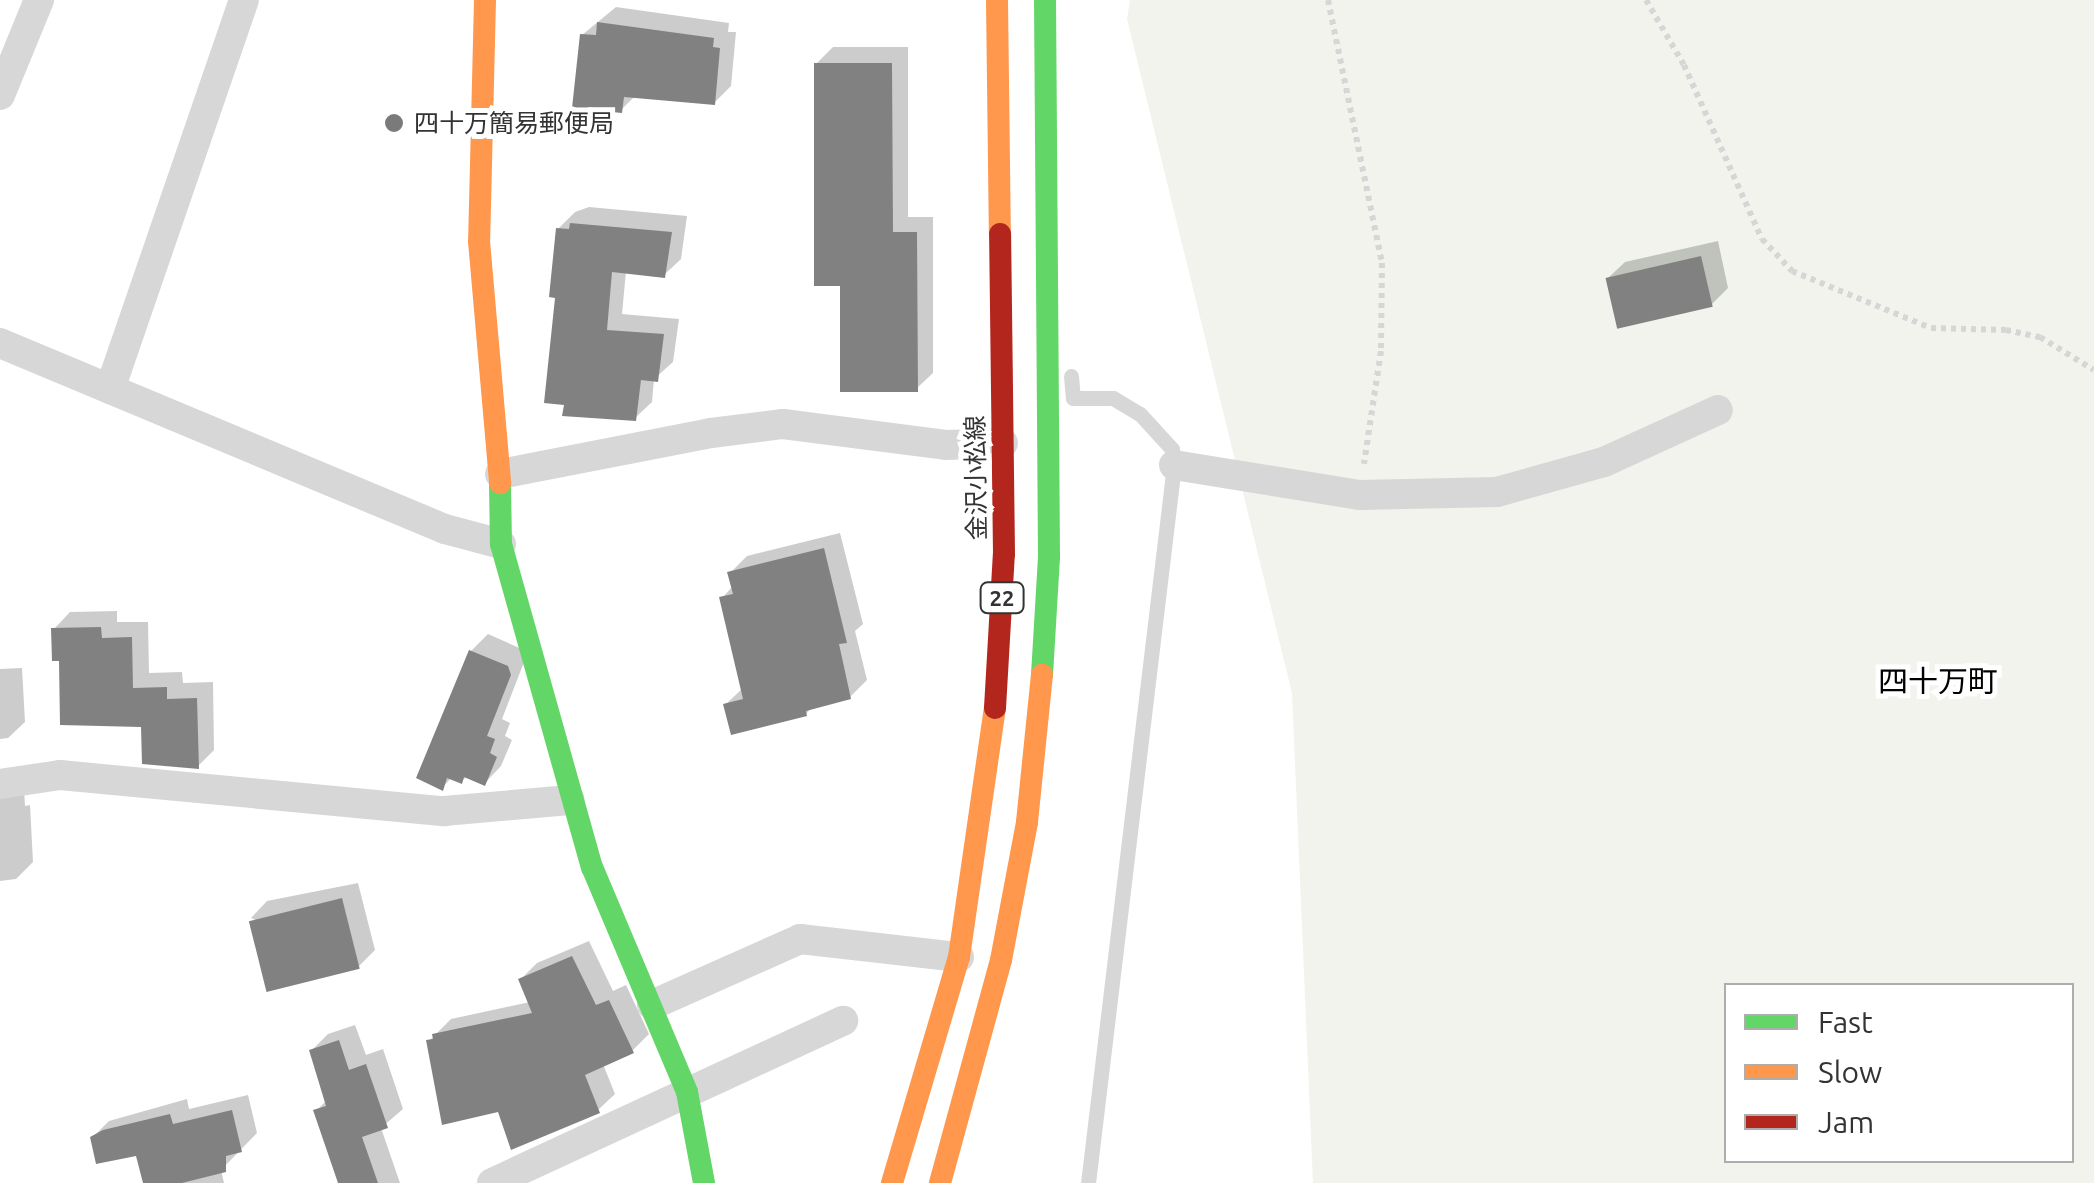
<!DOCTYPE html>
<meta charset="utf-8">
<style>
body{margin:0}
#map{position:relative;width:2094px;height:1183px;overflow:hidden;background:#fff;font-family:Ubuntu,"Noto Sans JP",sans-serif}
div>[style]{position:absolute}
.green>*{inset:0;background:#f1f3ec}
.shadow>*{inset:0;background:#0003}
.building>*{inset:0;background:#818181;transform-origin:0 0}
.path>*{height:6px;margin-top:-3px;transform-origin:0;background:repeating-linear-gradient(90deg,#d6d6d6 0 5px,transparent 0 10px)}
.lane>*{height:15px;margin:-7.5px;padding:0 7.5px;transform-origin:7.5px;border-radius:7.5px;background:#d7d7d7}
.street>*{height:30px;margin:-15px;padding:0 15px;transform-origin:15px;border-radius:15px;background:#d7d7d7}
.fast>*{height:22px;margin:-11px;padding:0 11px;transform-origin:11px;border-radius:11px;background:#63d668}
.slow>*{height:22px;margin:-11px;padding:0 11px;transform-origin:11px;border-radius:11px;background:#ff974d}
.jam>*{height:22px;margin:-11px;padding:0 11px;transform-origin:11px;border-radius:11px;background:#b3261e}
.dots>*{width:28px;height:28px;translate:-50% -50%;box-sizing:border-box;border:5px solid #fff;border-radius:50%}
span{translate:-50% -50%;white-space:nowrap;text-align:center;line-height:1.15;-webkit-text-stroke:10px #fff;paint-order:stroke}
.shield-label span{padding:2px 8px;background:#fff;border:2px solid;border-radius:8px;-webkit-text-stroke-width:0}
.shield-label{font-size:22px;color:#333;font-weight:700}
.poi-label{font-size:25px;color:#333}
.left{translate:0 -50%;text-align:left}
.street-label{font-size:25px;color:#333}
.quarter-label{font-size:30px;color:#000}
.legend{position:absolute;left:1724px;top:983px;width:350px;height:180px;box-sizing:border-box;background:#fff;border:2px solid #adadad;margin:0;padding:12px 18px;list-style:none;font-size:30px;color:#333}
.legend li{display:flex;align-items:center;gap:20px;height:50px}
.legend b{width:50px;border:2px solid #adadad}
</style>
<div id="map">
<div class="green">
<i style="clip-path:polygon(evenodd,1130px 0,2094px 0,2094px 1183px,1313px 1183px,1292px 693px,1127px 19px,1130px 0,1726px 986px,2072px 986px,2072px 1160px,1726px 1160px,1726px 986px)"></i>
</div>
<div class="shadow">
<i style="clip-path:polygon(616px 7px,729px 23px,728px 32px,736px 32px,731px 86px,714px 103px,636px 95px,621px 110px,582px 35px)"></i>
<i style="clip-path:polygon(833px 47px,908px 47px,908px 217px,933px 217px,933px 373px,916px 389px,816px 64px)"></i>
<i style="clip-path:polygon(589px 207px,687px 216px,681px 259px,664px 275px,626px 271px,622px 314px,679px 319px,673px 362px,654px 379px,652px 402px,635px 418px,558px 296px,558px 229px,575px 212px)"></i>
<i style="clip-path:polygon(1718px 241px,1728px 288px,1712px 304px,1608px 278px,1625px 262px)"></i>
<i style="clip-path:polygon(840px 533px,863px 624px,855px 631px,867px 680px,850px 697px,813px 706px,806px 714px,726px 704px,743px 688px,722px 598px,733px 586px,730px 573px,747px 556px)"></i>
<i style="clip-path:polygon(117px 611px,117px 622px,148px 622px,149px 673px,182px 672px,183px 683px,213px 682px,214px 750px,198px 766px,61px 659px,54px 629px,70px 612px)"></i>
<i style="clip-path:polygon(488px 634px,524px 650px,526px 657px,502px 719px,510px 723px,505px 736px,512px 740px,501px 766px,485px 783px,467px 776px,462px 781px,452px 777px,442px 788px,419px 777px,471px 651px)"></i>
<i style="clip-path:polygon(22px 668px,25px 722px,8px 738px,0 739px,0 669px)"></i>
<i style="clip-path:polygon(24px 788px,25px 806px,30px 805px,33px 862px,16px 879px,0 881px,0 792px)"></i>
<i style="clip-path:polygon(358px 883px,375px 950px,358px 967px,251px 918px,267px 901px)"></i>
<i style="clip-path:polygon(589px 941px,613px 991px,626px 985px,649px 1034px,632px 1051px,603px 1064px,615px 1094px,598px 1110px,500px 1109px,429px 1041px,451px 1019px,530px 1002px,521px 979px,537px 963px)"></i>
<i style="clip-path:polygon(355px 1025px,366px 1055px,383px 1049px,403px 1109px,381px 1128px,400px 1183px,340px 1183px,316px 1111px,327px 1100px,311px 1051px,328px 1034px)"></i>
<i style="clip-path:polygon(248px 1095px,257px 1133px,221px 1170px,224px 1183px,146px 1183px,138px 1153px,92px 1138px,109px 1121px,187px 1099px,189px 1109px)"></i>
</div>
<div class="building">
<i style="clip-path:polygon(597px 22px,714px 38px,713px 47px,720px 48px,715px 105px,624px 97px,622px 113px,572px 108px,580px 34px,596px 35px)"></i>
<i style="clip-path:polygon(814px 63px,892px 63px,893px 232px,917px 232px,918px 392px,840px 392px,840px 286px,814px 286px)"></i>
<i style="clip-path:polygon(570px 223px,672px 232px,665px 278px,612px 272px,607px 330px,664px 334px,658px 382px,641px 380px,636px 421px,562px 416px,564px 405px,544px 403px,555px 298px,549px 297px,556px 228px,569px 229px)"></i>
<i style="left:1701px;top:256px;width:52px;height:98px;rotate:77deg"></i>
<i style="clip-path:polygon(824px 548px,847px 643px,839px 644px,851px 699px,806px 711px,807px 716px,731px 735px,723px 704px,743px 699px,719px 597px,733px 594px,727px 572px)"></i>
<i style="clip-path:polygon(101px 627px,102px 638px,132px 637px,133px 688px,167px 687px,167px 699px,197px 698px,199px 769px,142px 764px,141px 727px,60px 725px,59px 661px,52px 661px,51px 628px)"></i>
<i style="clip-path:polygon(469px 650px,508px 666px,511px 675px,487px 736px,495px 739px,490px 753px,497px 757px,485px 786px,464px 777px,462px 784px,447px 778px,443px 791px,416px 778px)"></i>
<i style="left:342px;top:898px;width:73px;height:96px;rotate:76deg"></i>
<i style="clip-path:polygon(572px 956px,596px 1005px,609px 1000px,634px 1053px,585px 1075px,600px 1113px,511px 1150px,498px 1112px,442px 1125px,426px 1040px,433px 1039px,432px 1034px,532px 1013px,518px 979px)"></i>
<i style="clip-path:polygon(339px 1040px,349px 1070px,366px 1064px,388px 1128px,362px 1137px,378px 1183px,338px 1183px,313px 1110px,326px 1106px,309px 1050px)"></i>
<i style="clip-path:polygon(232px 1110px,242px 1152px,226px 1156px,226px 1172px,182px 1183px,143px 1183px,136px 1156px,96px 1164px,90px 1137px,103px 1130px,170px 1114px,173px 1124px)"></i>
</div>
<div class="path">
<i style="left:1328px;top:0;width:268px;rotate:78.4deg"></i>
<i style="left:1382px;top:263px;width:88px;rotate:90.7deg"></i>
<i style="left:1381px;top:351px;width:114px;rotate:98.6deg"></i>
<i style="left:1646px;top:0;width:75px;rotate:59.7deg"></i>
<i style="left:1684px;top:65px;width:191px;rotate:65.9deg"></i>
<i style="left:1762px;top:239px;width:44px;rotate:46.8deg"></i>
<i style="left:1792px;top:271px;width:150px;rotate:22.3deg"></i>
<i style="left:1931px;top:328px;width:75px;rotate:1.5deg"></i>
<i style="left:2006px;top:330px;width:35px;rotate:12deg"></i>
<i style="left:2040px;top:337px;width:63px;rotate:31.4deg"></i>
</div>
<div class="lane">
<i style="left:1071px;top:376px;width:22px;rotate:85deg"></i>
<i style="left:1073px;top:398px;width:40px"></i>
<i style="left:1113px;top:398px;width:31px;rotate:31deg"></i>
<i style="left:1140px;top:414px;width:47px;rotate:47.6deg"></i>
<i style="left:1172px;top:449px;width:16px;rotate:83deg"></i>
<i style="left:1174px;top:465px;width:723px;rotate:96.83deg"></i>
</div>
<div class="street">
<i style="left:0;top:95px;width:103px;rotate:-67.7deg"></i>
<i style="left:0;top:343px;width:482px;rotate:22.7deg"></i>
<i style="left:445px;top:529px;width:58px;rotate:15deg"></i>
<i style="left:110px;top:389px;width:411px;rotate:-71deg"></i>
<i style="left:1174px;top:465px;width:188px;rotate:9.2deg"></i>
<i style="left:1360px;top:495px;width:137px;rotate:-1.3deg"></i>
<i style="left:1497px;top:492px;width:111px;rotate:-15.7deg"></i>
<i style="left:1604px;top:462px;width:125px;rotate:-24.5deg"></i>
<i style="left:500px;top:474px;width:215px;rotate:-11deg"></i>
<i style="left:711px;top:433px;width:73px;rotate:-7.1deg"></i>
<i style="left:783px;top:424px;width:164px;rotate:7.3deg"></i>
<i style="left:946px;top:445px;width:57px;rotate:-2deg"></i>
<i style="left:0;top:784px;width:61px;rotate:-8.5deg"></i>
<i style="left:60px;top:775px;width:386px;rotate:5.4deg"></i>
<i style="left:444px;top:811px;width:126px;rotate:-5deg"></i>
<i style="left:652px;top:1005px;width:162px;rotate:-24deg"></i>
<i style="left:800px;top:939px;width:160px;rotate:6.5deg"></i>
<i style="left:492px;top:1183px;width:387px;rotate:-24.8deg"></i>
</div>
<div class="fast">
<i style="left:500px;top:483px;width:61px;rotate:89.1deg"></i>
<i style="left:501px;top:544px;width:336px;rotate:74.3deg"></i>
<i style="left:592px;top:867px;width:244px;rotate:67.1deg"></i>
<i style="left:687px;top:1092px;width:93px;rotate:79.4deg"></i>
<i style="left:1042px;top:675px;width:118px;rotate:-86.6deg"></i>
<i style="left:1049px;top:557px;width:557px;rotate:-90.41deg"></i>
</div>
<div class="slow">
<i style="left:485px;top:0;width:241px;rotate:91.4deg"></i>
<i style="left:479px;top:241px;width:243px;rotate:85deg"></i>
<i style="left:997px;top:0;width:234px;rotate:89.3deg"></i>
<i style="left:892px;top:1183px;width:236px;rotate:-73.5deg"></i>
<i style="left:959px;top:957px;width:252px;rotate:-81.8deg"></i>
<i style="left:940px;top:1183px;width:231px;rotate:-74.7deg"></i>
<i style="left:1001px;top:960px;width:140px;rotate:-79.3deg"></i>
<i style="left:1027px;top:822px;width:148px;rotate:-84.2deg"></i>
</div>
<div class="jam">
<i style="left:995px;top:708px;width:154px;rotate:-86.7deg"></i>
<i style="left:1004px;top:554px;width:320px;rotate:-90.7deg"></i>
</div>
<div class="dots">
<i style="left:394px;top:123px;background:#7a7a7a"></i>
</div>
<div class="shield-label">
<span style="left:1002px;top:598px">22</span>
</div>
<div class="poi-label">
<span class="left" style="left:414px;top:123px">四十万簡易郵便局</span>
</div>
<div class="street-label">
<span style="left:976px;top:478px;rotate:-91deg">金沢小松線</span>
</div>
<div class="quarter-label">
<span style="left:1938px;top:681px">四十万町</span>
</div>
<ul class="legend">
<li><b style="height:12px;background:#63d668"></b>Fast</li>
<li><b style="height:12px;background:#ff974d"></b>Slow</li>
<li><b style="height:12px;background:#b3261e"></b>Jam</li>
</ul>
</div>
